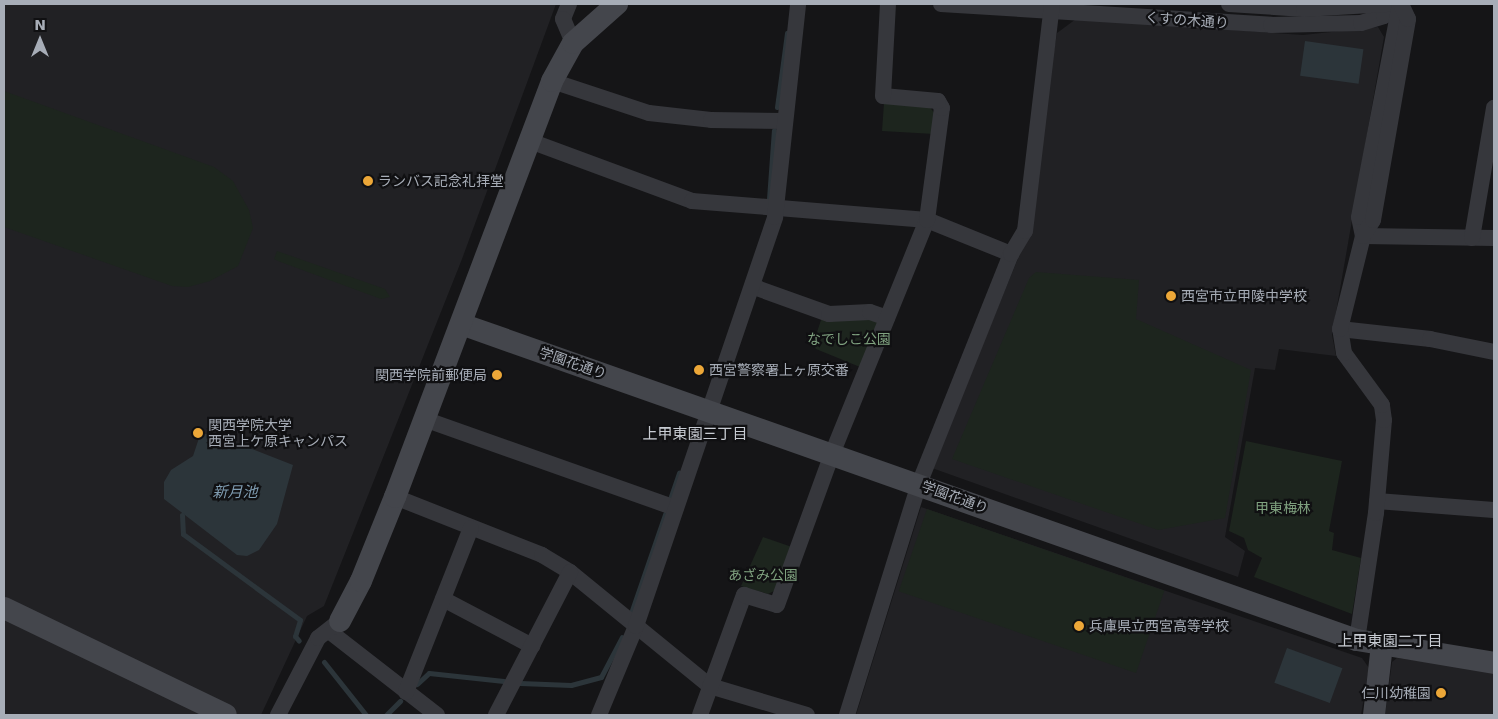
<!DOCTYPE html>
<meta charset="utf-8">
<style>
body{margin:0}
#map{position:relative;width:1498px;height:719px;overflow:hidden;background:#151517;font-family:"DejaVu Sans","Noto Sans JP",sans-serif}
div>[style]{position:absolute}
.built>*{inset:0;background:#212124}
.green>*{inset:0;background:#1d251e;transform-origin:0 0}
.water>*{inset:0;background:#2c353a;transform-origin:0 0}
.stream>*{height:5px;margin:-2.5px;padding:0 2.5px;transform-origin:2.5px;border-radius:2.5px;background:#2c353a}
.street>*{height:16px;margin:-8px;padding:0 8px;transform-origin:8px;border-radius:8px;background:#36373c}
.secondary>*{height:22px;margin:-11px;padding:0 11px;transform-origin:11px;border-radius:11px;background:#44464c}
.dots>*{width:14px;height:14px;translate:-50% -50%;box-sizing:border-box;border:2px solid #101012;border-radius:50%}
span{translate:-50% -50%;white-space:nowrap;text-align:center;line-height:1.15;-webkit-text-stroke:4.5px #101012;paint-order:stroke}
.street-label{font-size:14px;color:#a7adb7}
.poi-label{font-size:14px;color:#a7adb7}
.left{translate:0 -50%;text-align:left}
.right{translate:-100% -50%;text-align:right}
.park-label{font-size:14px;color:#7fa17f}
.neighbourhood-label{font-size:15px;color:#c8ccd3}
.water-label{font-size:15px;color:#7f9cb1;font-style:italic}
.frame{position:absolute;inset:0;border:5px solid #a7adb7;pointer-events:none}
.north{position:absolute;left:15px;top:15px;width:50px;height:50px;-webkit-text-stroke:4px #101012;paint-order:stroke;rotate:0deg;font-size:14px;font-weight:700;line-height:20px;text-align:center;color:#a7adb7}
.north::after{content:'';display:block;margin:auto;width:18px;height:22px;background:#a7adb7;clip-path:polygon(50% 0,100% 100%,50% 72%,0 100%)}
</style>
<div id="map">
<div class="built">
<i style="clip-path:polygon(4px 4px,556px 4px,462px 259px,324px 606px,307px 616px,261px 715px,4px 715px)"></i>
<i style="clip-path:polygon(1076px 19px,1303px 35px,1378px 27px,1384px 37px,1332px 335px,1336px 356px,1279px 349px,1275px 370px,1255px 368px,1225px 537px,1245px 551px,1238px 577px,932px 468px,1019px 256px,1057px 33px)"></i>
<i style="clip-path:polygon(921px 507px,1362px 658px,1369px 668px,1361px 715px,856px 715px)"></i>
<i style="clip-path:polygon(1397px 658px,1494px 671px,1494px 715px,1385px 715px,1392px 662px)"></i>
</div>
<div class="green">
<i style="clip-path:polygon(4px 91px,214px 167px,233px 181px,249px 210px,253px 228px,238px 266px,210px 281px,188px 287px,172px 286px,4px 227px)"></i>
<i style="clip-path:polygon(884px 103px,929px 106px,935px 114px,934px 134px,882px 131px)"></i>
<i style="clip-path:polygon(277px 251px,385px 289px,390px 297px,381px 299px,278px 261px,274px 259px)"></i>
<i style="clip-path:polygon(1036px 272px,1139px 280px,1136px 319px,1251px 370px,1225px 518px,1158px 530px,952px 459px,1029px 278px)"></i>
<i style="clip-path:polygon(822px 317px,868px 317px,879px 322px,860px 367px,816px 349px,813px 344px)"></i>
<i style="clip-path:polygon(1246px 441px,1342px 461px,1329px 531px,1334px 533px,1332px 550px,1361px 558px,1352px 614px,1254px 577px,1262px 558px,1248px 550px,1244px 538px,1229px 531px)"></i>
<i style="left:927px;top:509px;width:251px;height:87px;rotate:19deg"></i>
<i style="clip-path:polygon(763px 537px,792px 547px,776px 590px,768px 594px,741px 586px)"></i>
</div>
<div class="water">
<i style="left:1305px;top:41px;width:59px;height:35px;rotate:8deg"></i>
<i style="clip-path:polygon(211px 433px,293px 465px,277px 524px,259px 550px,247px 556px,237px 555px,164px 499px,164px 482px,171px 470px,193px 456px,200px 435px)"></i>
<i style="left:1287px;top:648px;width:59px;height:37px;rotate:20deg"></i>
</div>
<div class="stream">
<i style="left:777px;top:107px;width:75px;rotate:-82.3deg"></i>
<i style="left:769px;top:199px;width:69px;rotate:-85.9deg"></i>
<i style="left:670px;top:499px;width:28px;rotate:-71deg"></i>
<i style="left:182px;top:515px;width:19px;rotate:87deg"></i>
<i style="left:183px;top:534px;width:145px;rotate:36.3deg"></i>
<i style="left:300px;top:620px;width:17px;rotate:107deg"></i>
<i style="left:295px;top:636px;width:6px;rotate:51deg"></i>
<i style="left:631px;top:613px;width:105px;rotate:-71deg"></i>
<i style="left:324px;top:662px;width:68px;rotate:51.6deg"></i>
<i style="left:520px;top:683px;width:51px;rotate:2.2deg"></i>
<i style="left:571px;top:685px;width:31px;rotate:-15deg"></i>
<i style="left:601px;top:677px;width:45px;rotate:-62.3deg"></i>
<i style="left:417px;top:684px;width:16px;rotate:-43deg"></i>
<i style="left:429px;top:673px;width:75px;rotate:6.1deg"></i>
<i style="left:386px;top:715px;width:20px;rotate:-45deg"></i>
</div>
<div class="street">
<i style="left:569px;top:4px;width:16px;rotate:112deg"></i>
<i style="left:563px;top:19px;width:26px;rotate:67deg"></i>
<i style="left:941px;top:4px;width:331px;rotate:3.6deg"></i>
<i style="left:1271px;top:25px;width:90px;rotate:-1.3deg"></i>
<i style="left:1361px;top:23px;width:24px;rotate:-17deg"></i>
<i style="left:1384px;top:16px;width:19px;rotate:-39deg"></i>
<i style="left:1229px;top:4px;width:75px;rotate:3.8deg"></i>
<i style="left:1304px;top:9px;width:83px;rotate:-3.4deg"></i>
<i style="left:552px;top:81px;width:102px;rotate:18.3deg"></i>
<i style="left:649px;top:113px;width:62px;rotate:6.4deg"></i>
<i style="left:711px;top:120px;width:74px;rotate:0.8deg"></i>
<i style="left:530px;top:141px;width:173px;rotate:20.3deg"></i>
<i style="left:692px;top:201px;width:236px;rotate:4.6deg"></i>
<i style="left:927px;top:220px;width:91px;rotate:22deg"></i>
<i style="left:1363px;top:236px;width:19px;rotate:-102deg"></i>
<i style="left:1359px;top:217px;width:217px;rotate:-79.1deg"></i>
<i style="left:1363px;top:236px;width:131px;rotate:0.9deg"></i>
<i style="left:1472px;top:238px;width:132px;rotate:-80.4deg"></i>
<i style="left:754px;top:287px;width:80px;rotate:19.8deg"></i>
<i style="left:829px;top:314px;width:41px;rotate:-2.8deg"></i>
<i style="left:870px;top:312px;width:18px;rotate:19deg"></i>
<i style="left:1340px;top:329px;width:91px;rotate:6.3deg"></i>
<i style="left:1430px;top:339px;width:65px;rotate:11.5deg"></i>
<i style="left:424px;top:419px;width:267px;rotate:19.5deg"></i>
<i style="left:395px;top:497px;width:158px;rotate:21.5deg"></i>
<i style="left:542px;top:555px;width:33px;rotate:31deg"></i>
<i style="left:570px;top:572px;width:181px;rotate:39.2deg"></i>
<i style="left:710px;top:686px;width:101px;rotate:16.6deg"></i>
<i style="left:1377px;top:501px;width:117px;rotate:4.4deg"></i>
<i style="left:443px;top:599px;width:101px;rotate:27.8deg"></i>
<i style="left:329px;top:631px;width:137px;rotate:37.9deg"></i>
<i style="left:1357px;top:640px;width:128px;rotate:-81.5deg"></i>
<i style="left:1376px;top:513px;width:93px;rotate:-85.1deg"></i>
<i style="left:1384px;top:420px;width:15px;rotate:-98deg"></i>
<i style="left:1382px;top:405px;width:64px;rotate:-126.2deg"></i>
<i style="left:1344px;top:353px;width:24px;rotate:-99deg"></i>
<i style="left:1340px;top:329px;width:96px;rotate:-76.1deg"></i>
<i style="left:1363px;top:236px;width:19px;rotate:-58deg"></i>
<i style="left:1373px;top:220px;width:204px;rotate:-80.1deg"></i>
<i style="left:1408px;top:19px;width:17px;rotate:-115deg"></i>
<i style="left:406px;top:692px;width:176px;rotate:-68.4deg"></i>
<i style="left:278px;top:715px;width:87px;rotate:-62.5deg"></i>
<i style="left:318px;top:638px;width:23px;rotate:-38deg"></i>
<i style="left:496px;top:715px;width:161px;rotate:-62.6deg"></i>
<i style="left:599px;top:715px;width:96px;rotate:-67.4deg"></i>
<i style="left:636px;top:626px;width:432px;rotate:-71.2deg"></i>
<i style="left:775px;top:217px;width:214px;rotate:-83.8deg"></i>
<i style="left:700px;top:715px;width:128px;rotate:-69.9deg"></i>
<i style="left:744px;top:595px;width:34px;rotate:17deg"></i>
<i style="left:777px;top:605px;width:161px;rotate:-70deg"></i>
<i style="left:832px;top:454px;width:253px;rotate:-67.9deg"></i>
<i style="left:927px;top:220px;width:113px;rotate:-82.4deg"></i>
<i style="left:942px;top:108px;width:8px;rotate:-120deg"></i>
<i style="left:938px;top:101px;width:55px;rotate:-174.8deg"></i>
<i style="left:883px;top:96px;width:92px;rotate:-86.9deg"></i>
<i style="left:847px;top:715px;width:242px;rotate:-72.7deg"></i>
<i style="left:919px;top:484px;width:248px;rotate:-68.2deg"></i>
<i style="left:1011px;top:254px;width:27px;rotate:-59deg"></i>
<i style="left:1025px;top:231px;width:229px;rotate:-83.2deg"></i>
</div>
<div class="secondary">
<i style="left:461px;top:324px;width:950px;rotate:19.43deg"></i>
<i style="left:1357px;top:640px;width:139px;rotate:9.5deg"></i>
<i style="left:4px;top:608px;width:246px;rotate:25.7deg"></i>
<i style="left:340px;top:621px;width:45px;rotate:-62.3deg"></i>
<i style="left:361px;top:581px;width:91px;rotate:-68deg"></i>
<i style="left:395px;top:497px;width:445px;rotate:-69.3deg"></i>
<i style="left:552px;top:81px;width:43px;rotate:-61.1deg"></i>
<i style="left:573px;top:43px;width:59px;rotate:-41.6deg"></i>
<i style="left:1374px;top:715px;width:70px;rotate:-83.5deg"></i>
</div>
<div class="dots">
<i style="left:368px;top:181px;background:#eca738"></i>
<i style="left:1171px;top:296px;background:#eca738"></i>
<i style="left:699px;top:370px;background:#eca738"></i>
<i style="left:497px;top:375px;background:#eca738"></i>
<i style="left:198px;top:433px;background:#eca738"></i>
<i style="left:1079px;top:626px;background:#eca738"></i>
<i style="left:1441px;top:693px;background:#eca738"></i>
</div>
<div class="street-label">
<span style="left:1187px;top:20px;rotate:4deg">くすの木通り</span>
<span style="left:573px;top:363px;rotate:19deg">学園花通り</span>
<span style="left:955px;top:497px;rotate:20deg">学園花通り</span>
</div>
<div class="poi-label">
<span class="left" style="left:378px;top:181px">ランバス記念礼拝堂</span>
<span class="left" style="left:1181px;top:296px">西宮市立甲陵中学校</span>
<span class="left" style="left:709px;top:370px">西宮警察署上ヶ原交番</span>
<span class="right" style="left:487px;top:375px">関西学院前郵便局</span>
<span class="left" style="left:208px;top:433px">関西学院大学<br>西宮上ケ原キャンパス</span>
<span class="left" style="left:1089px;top:626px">兵庫県立西宮高等学校</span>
<span class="right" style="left:1431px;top:693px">仁川幼稚園</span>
</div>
<div class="park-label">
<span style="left:849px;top:339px">なでしこ公園</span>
<span style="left:1283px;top:508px">甲東梅林</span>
<span style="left:763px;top:575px">あざみ公園</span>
</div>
<div class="neighbourhood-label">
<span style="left:695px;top:435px">上甲東園三丁目</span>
<span style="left:1390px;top:642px">上甲東園二丁目</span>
</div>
<div class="water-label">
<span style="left:235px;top:493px">新月池</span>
</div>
<div class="frame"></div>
<div class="north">N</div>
</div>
